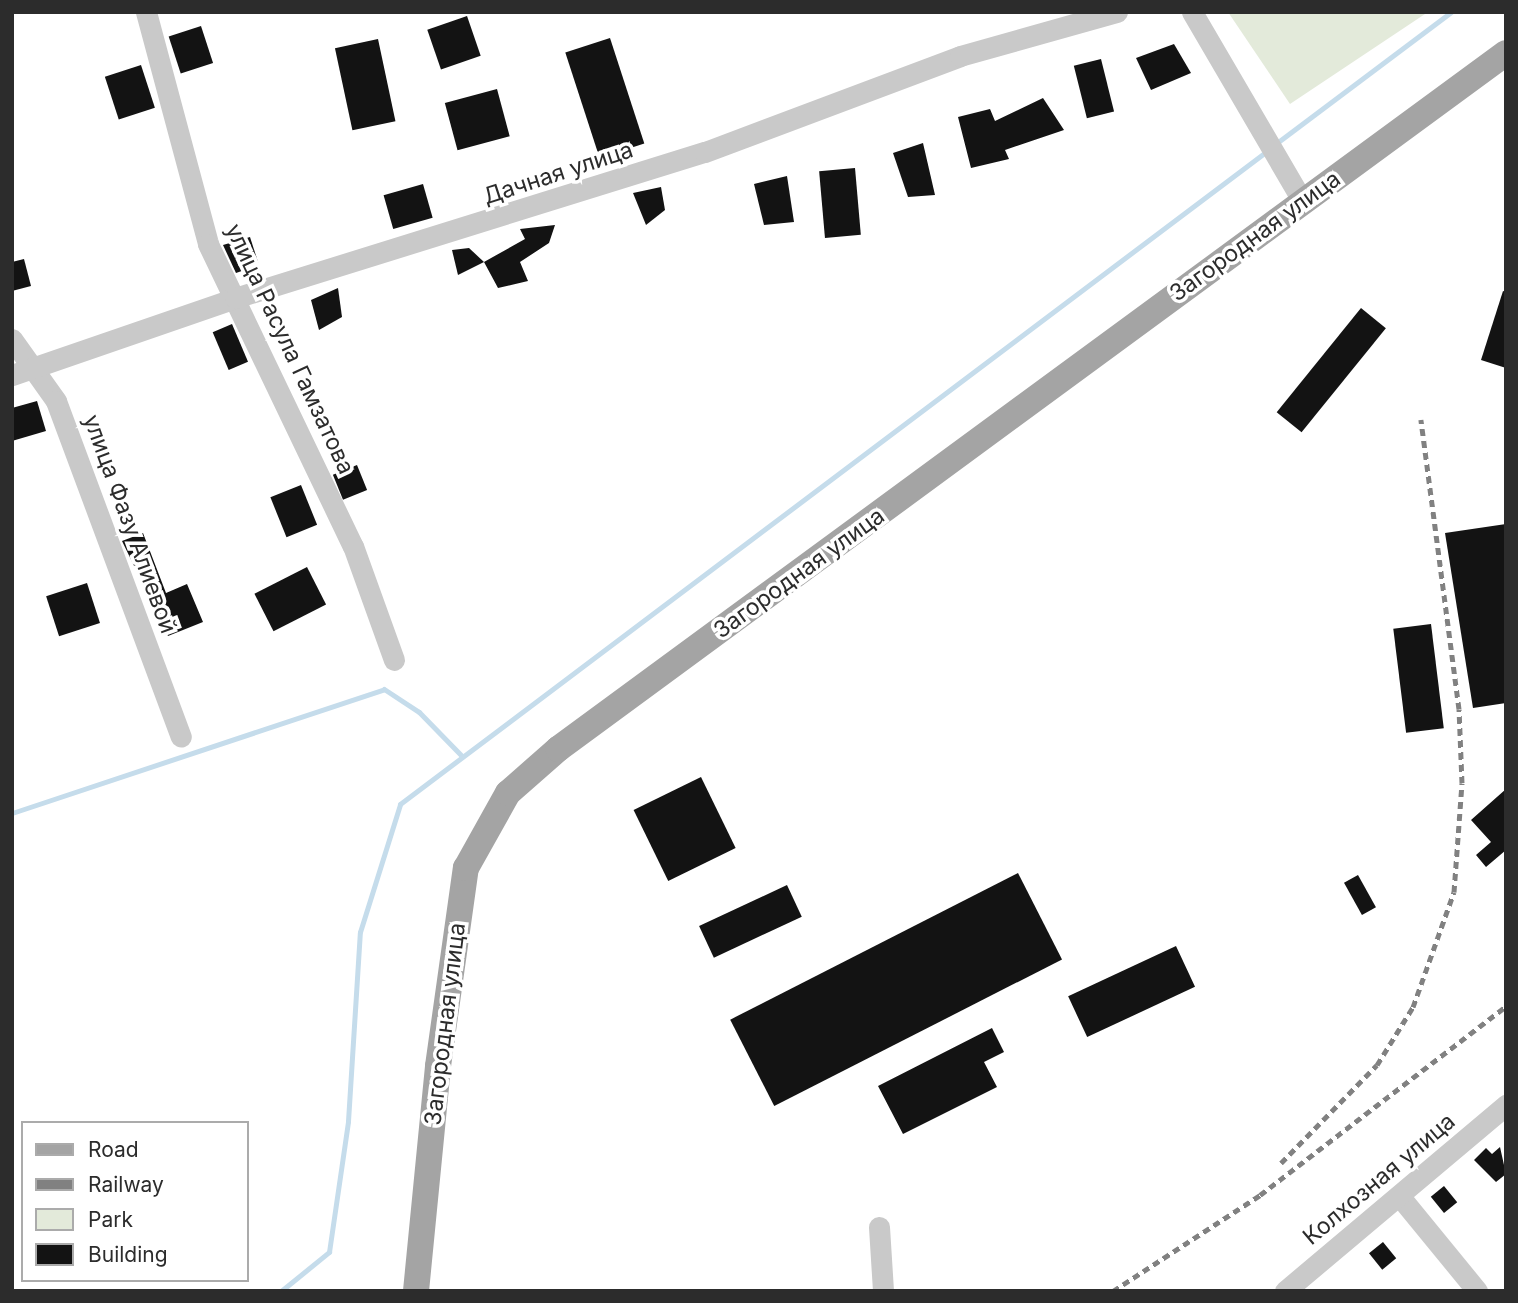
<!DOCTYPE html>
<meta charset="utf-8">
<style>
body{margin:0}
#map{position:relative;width:1518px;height:1303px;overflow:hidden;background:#fff;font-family:Inter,sans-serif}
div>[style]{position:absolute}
.green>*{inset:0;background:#e3eada}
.stream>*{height:5px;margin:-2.5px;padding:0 2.5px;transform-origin:2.5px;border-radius:2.5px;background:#c5dceb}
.building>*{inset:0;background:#131313;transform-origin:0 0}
.minor>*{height:21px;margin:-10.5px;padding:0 10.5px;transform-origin:10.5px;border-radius:10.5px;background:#c9c9c9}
.major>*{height:26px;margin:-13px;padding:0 13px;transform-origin:13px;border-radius:13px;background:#a4a4a4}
.rail>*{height:5px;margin-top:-2.5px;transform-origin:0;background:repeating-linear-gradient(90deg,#818181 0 7px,transparent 0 12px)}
span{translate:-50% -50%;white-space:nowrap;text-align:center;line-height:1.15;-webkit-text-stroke:7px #fff;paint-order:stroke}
.street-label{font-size:23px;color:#2c2c2c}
.frame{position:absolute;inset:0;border:14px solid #2c2c2c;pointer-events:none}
.legend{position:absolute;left:21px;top:1121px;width:228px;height:161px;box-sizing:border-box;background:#fff;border:2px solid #ababab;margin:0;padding:9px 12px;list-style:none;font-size:21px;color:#2c2c2c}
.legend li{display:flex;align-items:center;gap:14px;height:35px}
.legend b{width:35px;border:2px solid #ababab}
</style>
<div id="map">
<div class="green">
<i style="clip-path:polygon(1228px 12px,1428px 12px,1290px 104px)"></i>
</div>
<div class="stream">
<i style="left:1274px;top:145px;width:221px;rotate:-36.9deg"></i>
<i style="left:12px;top:813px;width:392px;rotate:-18.4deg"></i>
<i style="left:384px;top:689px;width:42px;rotate:33.3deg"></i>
<i style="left:419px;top:712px;width:60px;rotate:45.7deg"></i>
<i style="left:281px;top:1291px;width:62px;rotate:-39.1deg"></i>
<i style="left:329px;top:1252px;width:132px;rotate:-81.7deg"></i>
<i style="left:348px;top:1121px;width:189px;rotate:-86.4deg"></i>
<i style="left:360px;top:932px;width:134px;rotate:-72.6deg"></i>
<i style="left:400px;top:804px;width:1085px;rotate:-36.99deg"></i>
</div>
<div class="building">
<i style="left:467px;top:16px;width:42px;height:42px;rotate:71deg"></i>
<i style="left:201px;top:26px;width:39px;height:34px;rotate:72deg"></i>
<i style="left:610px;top:38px;width:111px;height:47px;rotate:72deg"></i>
<i style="left:378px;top:39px;width:84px;height:44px;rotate:78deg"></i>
<i style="clip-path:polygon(1174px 44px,1191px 73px,1151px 90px,1136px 58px)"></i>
<i style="left:1101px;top:59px;width:54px;height:28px;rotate:76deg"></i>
<i style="left:141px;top:65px;width:45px;height:38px;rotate:72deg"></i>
<i style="left:497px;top:89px;width:49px;height:54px;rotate:75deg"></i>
<i style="clip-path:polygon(1043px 98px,1064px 130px,1005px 150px,1009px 159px,971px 168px,958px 117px,990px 109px,995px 121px)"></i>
<i style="clip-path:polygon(923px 143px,935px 195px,908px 197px,893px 153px)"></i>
<i style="left:855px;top:168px;width:67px;height:36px;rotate:85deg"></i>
<i style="clip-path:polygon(787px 176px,794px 222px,764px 225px,754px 184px)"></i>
<i style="left:423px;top:184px;width:35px;height:41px;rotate:74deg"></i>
<i style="clip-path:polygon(661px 187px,665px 210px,646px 225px,633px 193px)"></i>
<i style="clip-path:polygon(555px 225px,549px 243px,520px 262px,528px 281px,498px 288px,484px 262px,525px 239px,520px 229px)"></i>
<i style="clip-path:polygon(250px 237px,259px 265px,236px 273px,223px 245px)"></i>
<i style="clip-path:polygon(469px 248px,484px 262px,458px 275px,452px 250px)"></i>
<i style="clip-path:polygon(24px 259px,31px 286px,12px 291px,12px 262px)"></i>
<i style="clip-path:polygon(338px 288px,342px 317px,319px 330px,311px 300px)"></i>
<i style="clip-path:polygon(1503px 291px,1506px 292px,1506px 368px,1481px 360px)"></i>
<i style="left:1361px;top:308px;width:32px;height:134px;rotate:39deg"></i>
<i style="left:232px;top:324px;width:41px;height:21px;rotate:67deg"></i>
<i style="clip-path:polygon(37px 401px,46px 431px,12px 441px,12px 408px)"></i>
<i style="left:357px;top:465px;width:27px;height:26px;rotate:68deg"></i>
<i style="left:301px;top:485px;width:43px;height:33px;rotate:68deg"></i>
<i style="clip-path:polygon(1506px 524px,1506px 703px,1473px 708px,1445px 533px)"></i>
<i style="clip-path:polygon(143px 533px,166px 593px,187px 584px,203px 622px,168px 636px,122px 541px)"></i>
<i style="left:307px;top:567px;width:42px;height:59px;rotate:63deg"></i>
<i style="left:87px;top:583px;width:42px;height:43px;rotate:72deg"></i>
<i style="left:1431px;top:624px;width:105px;height:38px;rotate:83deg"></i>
<i style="left:701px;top:777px;width:79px;height:75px;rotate:64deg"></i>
<i style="clip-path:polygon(1506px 789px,1506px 850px,1486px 867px,1476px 855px,1491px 842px,1471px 820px)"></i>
<i style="left:1018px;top:873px;width:97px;height:323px;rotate:63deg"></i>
<i style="left:1358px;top:875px;width:37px;height:16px;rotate:61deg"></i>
<i style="left:787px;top:885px;width:35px;height:97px;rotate:65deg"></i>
<i style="left:1176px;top:946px;width:45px;height:119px;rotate:65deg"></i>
<i style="clip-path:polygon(992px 1028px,1004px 1052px,984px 1062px,997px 1087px,903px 1134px,878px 1086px)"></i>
<i style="clip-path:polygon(1500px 1147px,1506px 1174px,1496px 1182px,1474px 1160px,1486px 1148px,1492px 1154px)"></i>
<i style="left:1444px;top:1186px;width:21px;height:17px;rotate:51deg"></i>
<i style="left:1383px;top:1242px;width:21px;height:18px;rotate:51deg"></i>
</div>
<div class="minor">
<i style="left:146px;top:12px;width:240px;rotate:75deg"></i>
<i style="left:208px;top:244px;width:335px;rotate:64.4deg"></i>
<i style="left:353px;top:546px;width:121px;rotate:70.2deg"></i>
<i style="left:1192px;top:12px;width:218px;rotate:59.7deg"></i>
<i style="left:12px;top:339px;width:76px;rotate:54.6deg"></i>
<i style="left:56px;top:401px;width:358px;rotate:69.6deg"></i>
<i style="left:12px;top:375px;width:236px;rotate:-19deg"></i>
<i style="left:235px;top:298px;width:492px;rotate:-17.3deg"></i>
<i style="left:705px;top:152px;width:272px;rotate:-20.6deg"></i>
<i style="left:960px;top:56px;width:163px;rotate:-15.7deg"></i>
<i style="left:1401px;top:1198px;width:120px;rotate:50.7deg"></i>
<i style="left:879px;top:1227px;width:64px;rotate:86.4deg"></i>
<i style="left:1285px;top:1291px;width:289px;rotate:-40.1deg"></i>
</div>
<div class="major">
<i style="left:416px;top:1291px;width:226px;rotate:-84.4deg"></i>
<i style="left:438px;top:1066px;width:200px;rotate:-82deg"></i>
<i style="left:466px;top:868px;width:86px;rotate:-60.8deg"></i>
<i style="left:508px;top:793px;width:67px;rotate:-41.3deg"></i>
<i style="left:558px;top:749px;width:1176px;rotate:-36.29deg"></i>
</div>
<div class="rail">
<i style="left:1281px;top:1163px;width:137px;rotate:-45.6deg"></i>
<i style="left:1377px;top:1065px;width:68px;rotate:-58.2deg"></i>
<i style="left:1413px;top:1007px;width:122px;rotate:-70.4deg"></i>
<i style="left:1454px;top:892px;width:109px;rotate:-85.8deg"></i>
<i style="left:1462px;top:783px;width:74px;rotate:-92.3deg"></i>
<i style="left:1459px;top:709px;width:292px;rotate:-97.5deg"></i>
<i style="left:1113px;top:1291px;width:176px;rotate:-33.1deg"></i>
<i style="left:1260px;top:1195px;width:310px;rotate:-37.5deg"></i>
</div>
<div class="street-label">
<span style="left:558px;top:173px;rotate:-18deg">Дачная улица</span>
<span style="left:1255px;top:236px;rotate:-36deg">Загородная улица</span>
<span style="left:290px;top:349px;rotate:65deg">улица Расула Гамзатова</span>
<span style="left:130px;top:524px;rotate:70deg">улица Фазу Алиевой</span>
<span style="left:799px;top:573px;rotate:-36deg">Загородная улица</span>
<span style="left:445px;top:1024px;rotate:-83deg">Загородная улица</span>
<span style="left:1379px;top:1179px;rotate:-40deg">Колхозная улица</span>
</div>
<div class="frame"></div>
<ul class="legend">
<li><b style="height:9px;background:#a4a4a4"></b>Road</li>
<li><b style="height:9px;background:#818181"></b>Railway</li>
<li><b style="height:19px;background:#e3eada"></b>Park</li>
<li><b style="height:19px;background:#131313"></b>Building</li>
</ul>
</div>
